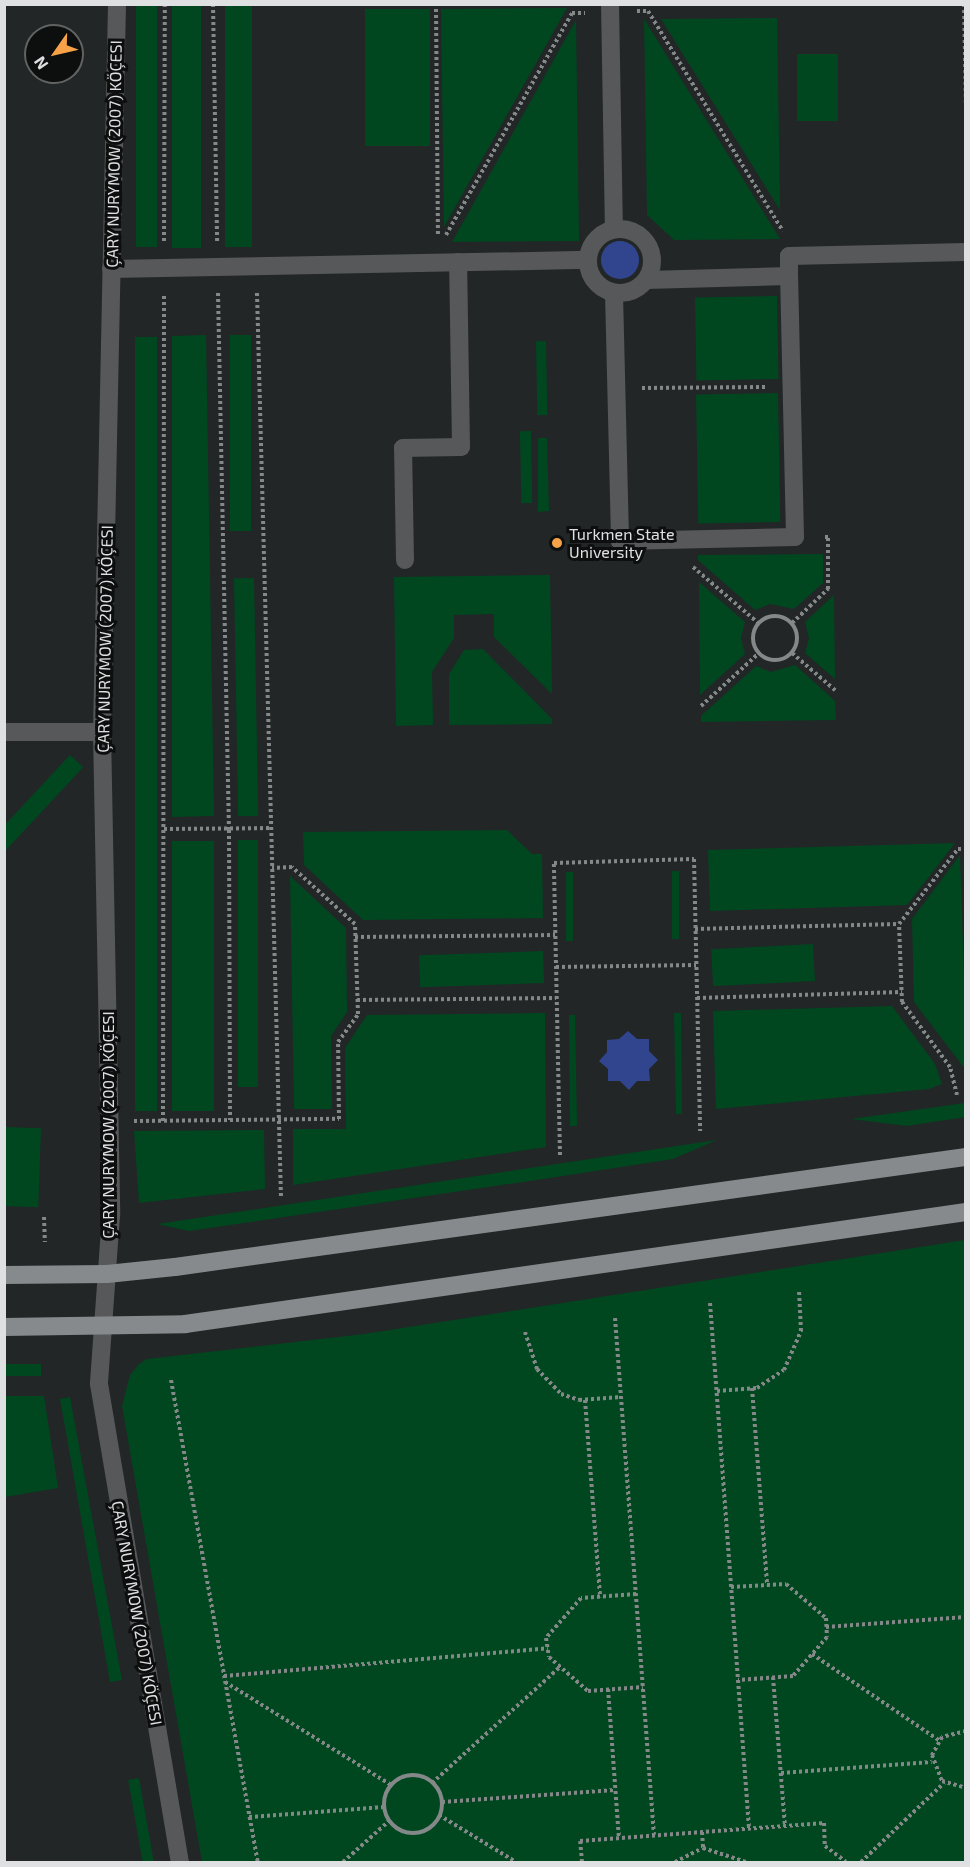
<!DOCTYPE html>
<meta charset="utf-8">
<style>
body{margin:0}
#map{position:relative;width:970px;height:1867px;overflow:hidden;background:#222627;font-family:"Exo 2",sans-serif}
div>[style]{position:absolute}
.green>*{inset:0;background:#004720;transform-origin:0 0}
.water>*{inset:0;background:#30458d}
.round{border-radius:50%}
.path>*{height:4px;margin-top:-2px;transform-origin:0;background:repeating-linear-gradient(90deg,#858889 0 3px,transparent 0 6px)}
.path>.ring{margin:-2px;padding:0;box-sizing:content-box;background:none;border:4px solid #858889;border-radius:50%}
.minor>*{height:18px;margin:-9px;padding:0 9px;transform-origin:9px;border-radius:9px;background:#565859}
.minor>.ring{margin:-9px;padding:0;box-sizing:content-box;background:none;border:18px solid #565859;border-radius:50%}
.major>*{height:18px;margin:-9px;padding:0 9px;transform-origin:9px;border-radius:9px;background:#878a8c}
.dots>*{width:16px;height:16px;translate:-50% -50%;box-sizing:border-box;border:3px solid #0d0f0f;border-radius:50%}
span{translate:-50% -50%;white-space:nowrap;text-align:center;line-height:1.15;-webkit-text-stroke:6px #0d0f0f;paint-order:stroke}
.street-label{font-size:16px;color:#dee0e1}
.poi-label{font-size:16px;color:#dee0e1}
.left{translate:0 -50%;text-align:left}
.frame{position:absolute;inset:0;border:6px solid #dee0e1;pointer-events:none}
.north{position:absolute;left:24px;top:24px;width:60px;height:60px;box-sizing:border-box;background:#0d0f0f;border:2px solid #616363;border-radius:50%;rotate:236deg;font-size:16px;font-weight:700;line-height:24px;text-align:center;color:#dee0e1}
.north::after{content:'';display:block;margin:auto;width:21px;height:27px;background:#f7a248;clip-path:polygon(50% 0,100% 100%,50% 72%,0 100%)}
</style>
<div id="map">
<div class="green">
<i style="left:136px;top:5px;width:21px;height:242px"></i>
<i style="left:172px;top:5px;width:29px;height:243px"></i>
<i style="left:225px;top:5px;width:27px;height:242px"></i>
<i style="clip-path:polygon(567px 8px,444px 227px,441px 9px)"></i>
<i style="left:365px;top:9px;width:65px;height:137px"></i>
<i style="clip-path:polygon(777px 18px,780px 210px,661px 19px)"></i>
<i style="clip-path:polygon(644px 19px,780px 239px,674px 240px,647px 215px)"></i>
<i style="clip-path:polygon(576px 20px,579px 241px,452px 242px)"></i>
<i style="left:797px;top:54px;width:41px;height:67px"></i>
<i style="left:777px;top:296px;width:83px;height:82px;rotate:89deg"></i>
<i style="clip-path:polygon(206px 335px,214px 816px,172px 817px,172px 336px)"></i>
<i style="left:230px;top:335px;width:21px;height:196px"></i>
<i style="left:135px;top:337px;width:22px;height:774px"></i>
<i style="left:546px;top:341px;width:74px;height:10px;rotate:89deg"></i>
<i style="left:778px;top:393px;width:129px;height:82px;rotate:89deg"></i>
<i style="left:531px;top:431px;width:72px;height:11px;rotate:89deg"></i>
<i style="clip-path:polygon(538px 438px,547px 438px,549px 511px,538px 512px)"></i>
<i style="clip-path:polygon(823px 554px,823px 583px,794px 609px,770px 604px,755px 610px,698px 560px,698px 555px)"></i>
<i style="clip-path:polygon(550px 575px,552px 694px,494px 637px,494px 614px,454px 615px,454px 638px,432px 672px,433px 725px,396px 726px,394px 577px)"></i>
<i style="left:254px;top:578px;width:238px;height:20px;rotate:89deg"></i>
<i style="clip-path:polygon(699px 582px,745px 622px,741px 638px,745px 654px,700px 695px)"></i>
<i style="clip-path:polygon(834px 595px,835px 679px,805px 653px,809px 638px,805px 622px)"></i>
<i style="clip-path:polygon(483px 649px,552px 719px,552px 724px,449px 725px,449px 674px,464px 650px)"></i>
<i style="clip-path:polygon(795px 665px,835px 701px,836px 720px,701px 722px,701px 716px,756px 666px,771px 672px)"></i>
<i style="left:70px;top:755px;width:18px;height:446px;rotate:43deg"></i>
<i style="clip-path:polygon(507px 830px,532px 854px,542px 854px,543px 918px,363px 920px,304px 865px,303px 832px)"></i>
<i style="left:238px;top:840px;width:20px;height:247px"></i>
<i style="left:172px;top:841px;width:42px;height:270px"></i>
<i style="clip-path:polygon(955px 843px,907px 905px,710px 911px,708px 850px)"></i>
<i style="clip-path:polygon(960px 855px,965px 1009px,965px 1069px,914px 1002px,912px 919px)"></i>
<i style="left:672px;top:871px;width:7px;height:68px"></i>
<i style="left:566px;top:872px;width:7px;height:69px"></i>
<i style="clip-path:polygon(290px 876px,346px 928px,347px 1012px,331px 1036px,332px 1109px,294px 1109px)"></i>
<i style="left:813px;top:944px;width:37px;height:102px;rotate:87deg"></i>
<i style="left:543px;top:951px;width:32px;height:124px;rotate:88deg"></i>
<i style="clip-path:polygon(892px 1006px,935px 1064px,942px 1084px,929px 1089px,716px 1109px,713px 1011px)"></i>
<i style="clip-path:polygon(545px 1013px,546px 1147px,293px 1185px,293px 1129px,346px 1129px,345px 1048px,367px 1015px)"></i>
<i style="clip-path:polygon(674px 1013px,681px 1013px,682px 1114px,676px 1114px)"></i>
<i style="clip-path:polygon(569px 1015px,575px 1015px,577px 1126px,570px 1126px)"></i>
<i style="clip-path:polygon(965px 1103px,965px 1117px,907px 1126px,851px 1119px)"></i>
<i style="left:5px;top:1127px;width:36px;height:79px;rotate:2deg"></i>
<i style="clip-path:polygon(264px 1130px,265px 1189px,139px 1203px,134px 1131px)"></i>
<i style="clip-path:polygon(717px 1140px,673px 1159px,550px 1178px,189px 1231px,157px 1224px)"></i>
<i style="clip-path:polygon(965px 1240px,965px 1862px,202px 1862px,122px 1406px,130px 1375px,139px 1364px,147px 1359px,364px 1334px)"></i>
<i style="left:5px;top:1364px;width:36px;height:12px"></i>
<i style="clip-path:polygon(5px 1396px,44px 1396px,58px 1488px,5px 1497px)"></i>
<i style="clip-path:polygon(70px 1397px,122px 1680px,110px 1682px,60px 1399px)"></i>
<i style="left:139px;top:1778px;width:85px;height:11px;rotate:80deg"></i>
</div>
<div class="water">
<i class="round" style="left:601px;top:241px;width:38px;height:38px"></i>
<i style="clip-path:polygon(628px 1031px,637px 1039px,649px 1039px,649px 1051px,658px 1060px,649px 1069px,650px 1081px,637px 1081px,629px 1090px,620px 1081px,608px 1081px,608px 1069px,599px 1061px,607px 1052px,607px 1040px,619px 1039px)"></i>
</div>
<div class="path">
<i style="left:213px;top:4px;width:237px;rotate:89deg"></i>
<i style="left:964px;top:4px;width:105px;rotate:88.9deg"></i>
<i style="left:436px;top:9px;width:227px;rotate:89.5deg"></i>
<i style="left:637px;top:11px;width:11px"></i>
<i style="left:648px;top:11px;width:258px;rotate:58.5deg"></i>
<i style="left:446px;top:235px;width:255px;rotate:-60.4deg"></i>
<i style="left:572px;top:13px;width:13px"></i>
<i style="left:164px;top:241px;width:237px;rotate:-89.8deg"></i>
<i style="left:218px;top:293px;width:537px;rotate:88.83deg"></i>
<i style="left:229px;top:830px;width:290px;rotate:89.8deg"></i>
<i style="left:257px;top:293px;width:904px;rotate:88.48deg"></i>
<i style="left:642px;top:388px;width:124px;rotate:-0.5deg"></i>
<i style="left:693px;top:567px;width:86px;rotate:40.7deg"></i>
<i class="ring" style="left:753px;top:616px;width:40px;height:40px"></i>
<i style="left:792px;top:623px;width:50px;rotate:-43.4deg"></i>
<i style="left:828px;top:589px;width:52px;rotate:-90deg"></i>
<i style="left:828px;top:537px;width:6px;rotate:180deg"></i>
<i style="left:792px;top:653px;width:57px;rotate:40.7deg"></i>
<i style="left:701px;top:706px;width:79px;rotate:-42.4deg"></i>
<i style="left:164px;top:829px;width:107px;rotate:-0.5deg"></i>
<i style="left:695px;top:929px;width:204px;rotate:-1.4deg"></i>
<i style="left:355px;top:937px;width:200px;rotate:-0.6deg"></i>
<i style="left:556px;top:967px;width:140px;rotate:-0.8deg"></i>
<i style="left:697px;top:998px;width:205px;rotate:-1.7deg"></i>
<i style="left:357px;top:1000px;width:199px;rotate:-0.6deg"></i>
<i style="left:957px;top:1095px;width:29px;rotate:-104deg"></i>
<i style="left:950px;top:1067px;width:81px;rotate:-126.4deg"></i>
<i style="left:902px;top:1002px;width:78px;rotate:-92.2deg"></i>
<i style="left:899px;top:924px;width:95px;rotate:-51.8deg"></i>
<i style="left:958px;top:849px;width:8px"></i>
<i style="left:134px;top:1121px;width:205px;rotate:-0.6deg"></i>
<i style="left:339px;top:1119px;width:77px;rotate:-90.7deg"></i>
<i style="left:338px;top:1042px;width:34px;rotate:-54deg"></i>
<i style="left:358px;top:1014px;width:90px;rotate:-91.9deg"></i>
<i style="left:355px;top:924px;width:85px;rotate:-137.9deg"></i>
<i style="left:292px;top:867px;width:20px;rotate:177deg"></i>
<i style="left:163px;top:1121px;width:827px;rotate:-89.93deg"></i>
<i style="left:560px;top:1155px;width:292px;rotate:-91.2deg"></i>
<i style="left:554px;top:863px;width:140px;rotate:-1.6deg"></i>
<i style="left:694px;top:859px;width:272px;rotate:88.7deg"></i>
<i style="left:44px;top:1217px;width:25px;rotate:88deg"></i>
<i style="left:710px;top:1303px;width:526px;rotate:85.75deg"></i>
<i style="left:615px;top:1318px;width:518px;rotate:85.69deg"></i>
<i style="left:525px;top:1332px;width:39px;rotate:72deg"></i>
<i style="left:537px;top:1369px;width:35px;rotate:46deg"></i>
<i style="left:561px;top:1394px;width:19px;rotate:18deg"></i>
<i style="left:579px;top:1400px;width:42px;rotate:-4.1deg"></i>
<i style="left:171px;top:1380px;width:490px;rotate:79.8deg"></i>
<i style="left:752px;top:1388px;width:198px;rotate:85.6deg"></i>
<i style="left:717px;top:1391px;width:40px;rotate:-4.3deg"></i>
<i style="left:757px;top:1388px;width:32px;rotate:-34deg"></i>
<i style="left:784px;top:1370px;width:43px;rotate:-66.4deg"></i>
<i style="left:801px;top:1331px;width:41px;rotate:-92.8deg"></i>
<i style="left:585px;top:1400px;width:198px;rotate:85.6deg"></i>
<i style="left:731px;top:1587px;width:55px;rotate:-3.1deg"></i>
<i style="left:786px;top:1584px;width:52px;rotate:40.4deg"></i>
<i style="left:826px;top:1618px;width:19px;rotate:87deg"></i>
<i style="left:827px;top:1637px;width:52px;rotate:131.1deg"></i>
<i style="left:793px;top:1676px;width:55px;rotate:175.8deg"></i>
<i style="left:636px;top:1594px;width:55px;rotate:175.8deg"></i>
<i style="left:581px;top:1598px;width:53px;rotate:131.2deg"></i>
<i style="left:546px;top:1638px;width:19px;rotate:81deg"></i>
<i style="left:549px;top:1657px;width:52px;rotate:41.1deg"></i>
<i style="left:588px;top:1691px;width:55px;rotate:-4.2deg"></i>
<i style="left:826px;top:1627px;width:140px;rotate:-4.1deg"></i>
<i style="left:812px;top:1654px;width:155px;rotate:34.2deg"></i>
<i style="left:224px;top:1676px;width:325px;rotate:-4.9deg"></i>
<i style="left:773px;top:1677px;width:149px;rotate:85.4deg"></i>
<i style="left:225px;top:1682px;width:195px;rotate:31.8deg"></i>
<i style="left:608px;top:1689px;width:149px;rotate:85.8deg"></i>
<i style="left:966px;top:1731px;width:25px;rotate:166deg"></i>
<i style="left:942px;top:1737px;width:21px;rotate:119deg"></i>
<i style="left:932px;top:1755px;width:28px;rotate:69deg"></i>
<i style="left:942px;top:1781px;width:25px;rotate:16deg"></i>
<i style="left:781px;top:1773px;width:151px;rotate:-4.2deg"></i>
<i class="ring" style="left:384px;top:1775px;width:54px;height:54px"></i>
<i style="left:432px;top:1783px;width:173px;rotate:-42.2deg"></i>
<i style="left:442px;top:1802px;width:173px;rotate:-4deg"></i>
<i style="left:439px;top:1815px;width:90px;rotate:31.4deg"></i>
<i style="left:249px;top:1817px;width:135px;rotate:-4.2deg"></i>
<i style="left:702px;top:1832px;width:16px;rotate:86deg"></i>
<i style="left:343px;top:1862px;width:62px;rotate:-41.7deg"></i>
<i style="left:582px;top:1862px;width:21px;rotate:-95deg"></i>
<i style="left:580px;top:1841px;width:245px;rotate:-4.2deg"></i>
<i style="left:824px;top:1823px;width:23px;rotate:88deg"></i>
<i style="left:825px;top:1846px;width:26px;rotate:37deg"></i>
<i style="left:675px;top:1862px;width:31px;rotate:-27deg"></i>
<i style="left:703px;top:1848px;width:45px;rotate:18deg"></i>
<i style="left:861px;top:1862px;width:115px;rotate:-43.6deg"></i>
</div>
<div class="minor">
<i style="left:117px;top:4px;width:728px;rotate:91.18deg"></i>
<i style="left:102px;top:732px;width:483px;rotate:88.9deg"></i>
<i style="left:111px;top:1215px;width:169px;rotate:94.1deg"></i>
<i style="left:99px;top:1384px;width:485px;rotate:80.4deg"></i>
<i style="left:610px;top:4px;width:223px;rotate:89deg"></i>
<i class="ring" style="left:588px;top:229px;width:46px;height:46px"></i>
<i style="left:111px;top:269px;width:477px;rotate:-1.1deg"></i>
<i style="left:647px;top:280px;width:142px;rotate:-1.6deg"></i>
<i style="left:789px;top:276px;width:20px;rotate:-90deg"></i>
<i style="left:789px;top:256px;width:177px;rotate:-1.3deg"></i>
<i style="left:614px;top:293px;width:248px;rotate:88.6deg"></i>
<i style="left:620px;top:541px;width:175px;rotate:-1.3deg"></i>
<i style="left:795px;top:537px;width:261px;rotate:-91.3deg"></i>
<i style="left:405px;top:560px;width:112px;rotate:-91deg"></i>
<i style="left:403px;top:448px;width:58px;rotate:-1deg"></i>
<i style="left:461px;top:447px;width:185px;rotate:-90.9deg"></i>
<i style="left:4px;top:732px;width:98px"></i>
</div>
<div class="major">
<i style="left:4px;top:1275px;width:103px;rotate:-0.6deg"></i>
<i style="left:107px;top:1274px;width:68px;rotate:-5.9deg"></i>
<i style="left:175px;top:1267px;width:799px;rotate:-7.92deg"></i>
<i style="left:4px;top:1327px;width:181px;rotate:-0.9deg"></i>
<i style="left:185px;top:1324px;width:789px;rotate:-8.16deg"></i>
</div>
<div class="dots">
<i style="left:557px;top:543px;background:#f7a248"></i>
</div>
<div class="street-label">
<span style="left:114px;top:154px;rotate:-89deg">ÇARY NURYMOW (2007) KÖÇESI</span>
<span style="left:105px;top:639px;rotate:-89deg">ÇARY NURYMOW (2007) KÖÇESI</span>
<span style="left:108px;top:1125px;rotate:-90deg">ÇARY NURYMOW (2007) KÖÇESI</span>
<span style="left:137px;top:1613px;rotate:80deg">ÇARY NURYMOW (2007) KÖÇESI</span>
</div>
<div class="poi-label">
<span class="left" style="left:569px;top:543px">Turkmen State<br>University</span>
</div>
<div class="frame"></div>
<div class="north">N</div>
</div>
